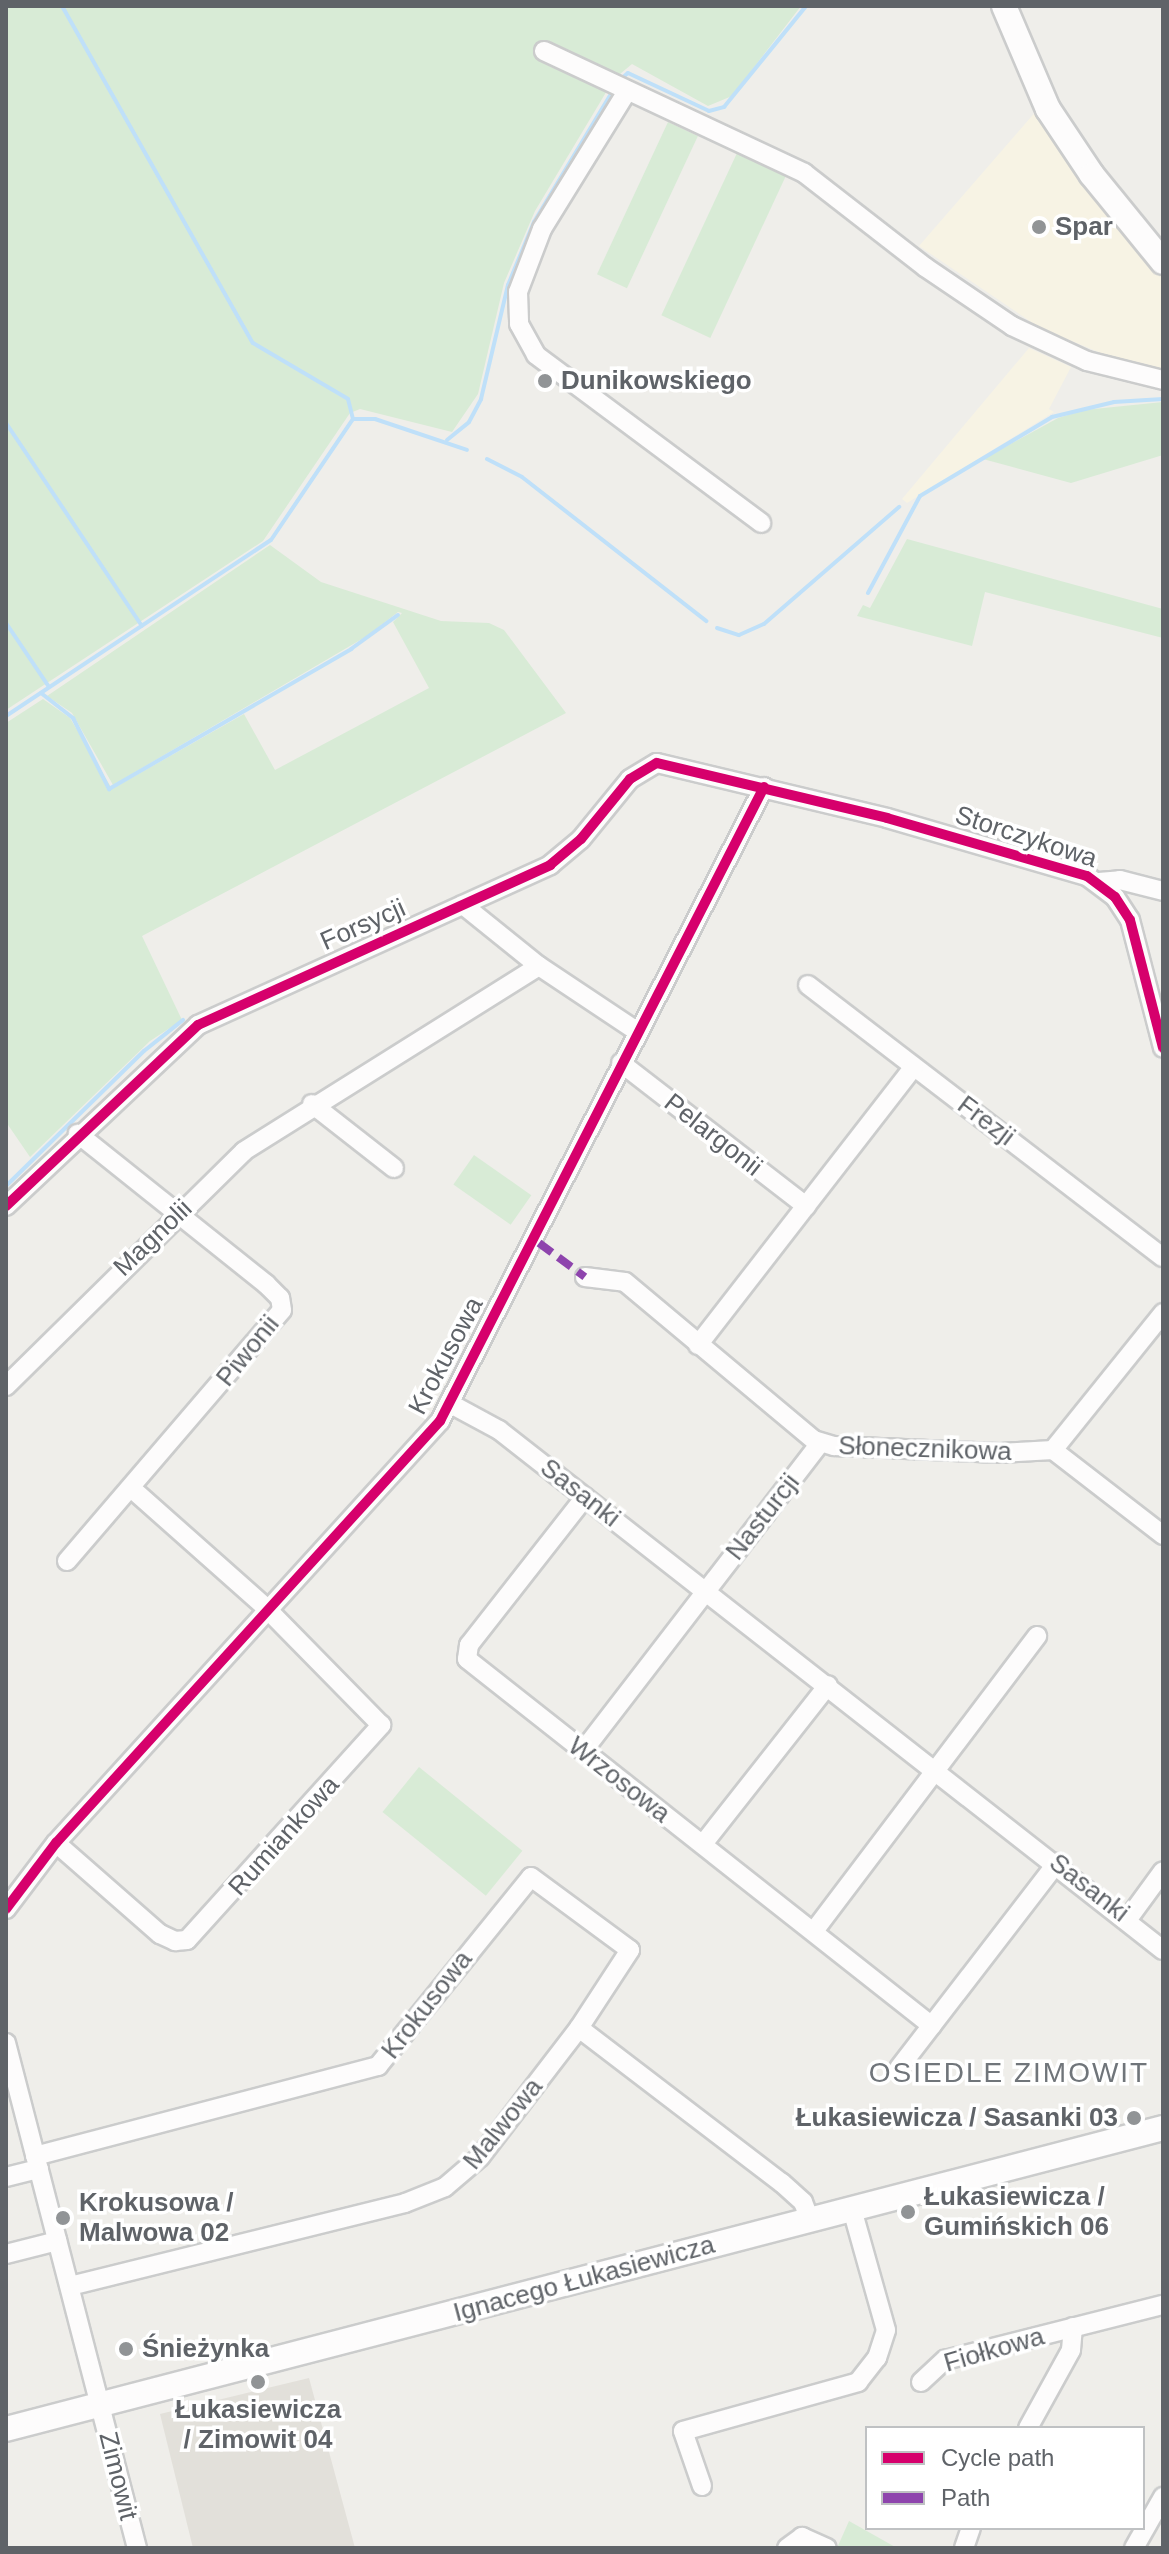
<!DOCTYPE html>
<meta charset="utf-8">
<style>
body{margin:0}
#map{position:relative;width:1169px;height:2554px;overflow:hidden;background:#efeeea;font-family:Arial,sans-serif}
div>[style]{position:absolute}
.commercial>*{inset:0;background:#f7f3e4}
.education>*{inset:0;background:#e2e0da}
.green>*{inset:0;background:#d8ebd6;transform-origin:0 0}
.stream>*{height:4px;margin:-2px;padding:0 2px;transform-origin:2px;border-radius:2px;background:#bfe0f9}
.roads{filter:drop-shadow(2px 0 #cbcccc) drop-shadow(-2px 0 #cbcccc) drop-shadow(0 2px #cbcccc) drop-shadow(0 -2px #cbcccc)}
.street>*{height:18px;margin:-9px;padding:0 9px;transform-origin:9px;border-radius:9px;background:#fdfcfc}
.secondary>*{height:24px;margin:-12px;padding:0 12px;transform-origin:12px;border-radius:12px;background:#fdfcfc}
.quiet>*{height:8px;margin-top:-4px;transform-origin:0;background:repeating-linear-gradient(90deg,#8e44ad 0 16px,transparent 0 24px)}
.cycleway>*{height:10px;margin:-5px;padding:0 5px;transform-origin:5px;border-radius:5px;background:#d6006c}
.dots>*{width:22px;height:22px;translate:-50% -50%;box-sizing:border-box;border:4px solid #fff;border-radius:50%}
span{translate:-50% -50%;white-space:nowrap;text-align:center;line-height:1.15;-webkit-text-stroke:7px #fff;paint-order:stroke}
.poi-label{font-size:26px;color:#5f6368;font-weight:700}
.left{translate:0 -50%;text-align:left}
.right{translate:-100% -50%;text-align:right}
.street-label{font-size:26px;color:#5f6368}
.neighbourhood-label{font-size:28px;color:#70757a;letter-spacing:2px}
.frame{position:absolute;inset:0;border:8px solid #5f6368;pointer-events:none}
.legend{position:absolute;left:865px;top:2426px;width:280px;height:104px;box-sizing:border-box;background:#fff;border:2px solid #bfc1c3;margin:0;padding:10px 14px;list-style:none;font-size:24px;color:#5f6368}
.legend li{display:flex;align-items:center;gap:16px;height:40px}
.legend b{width:40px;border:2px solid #bfc1c3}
</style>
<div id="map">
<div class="commercial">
<i style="clip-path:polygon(1038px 109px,1090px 190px,1163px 278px,1163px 369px,1130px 365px,1040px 328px,919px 246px)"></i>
<i style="clip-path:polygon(1029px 348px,1071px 367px,1049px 409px,1054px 412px,907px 503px,902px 499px)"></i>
</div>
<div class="education">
<i style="clip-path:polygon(309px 2378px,355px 2548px,193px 2548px,160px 2414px)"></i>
</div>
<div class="green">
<i style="clip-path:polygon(6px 6px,801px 6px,732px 96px,708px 106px,632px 64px,614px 79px,535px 211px,504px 283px,478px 394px,452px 432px,360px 409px,350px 413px,263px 541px,6px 710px)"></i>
<i style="left:668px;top:122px;width:33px;height:168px;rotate:25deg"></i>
<i style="left:737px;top:153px;width:54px;height:179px;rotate:25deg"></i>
<i style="clip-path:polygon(1163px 402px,1163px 455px,1071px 483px,983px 459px,1058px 418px,1084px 410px)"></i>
<i style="clip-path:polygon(907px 539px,1163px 609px,1163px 638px,985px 592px,972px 646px,857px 616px,863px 605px,870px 608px)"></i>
<i style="clip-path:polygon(270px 545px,321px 582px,441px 621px,489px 623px,504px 630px,566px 713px,142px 936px,182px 1020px,150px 1041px,30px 1157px,6px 1122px,6px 723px,43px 699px,70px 718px,112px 789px,244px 714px,275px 770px,429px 688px,393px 622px,402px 613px,398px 612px,367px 636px,113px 785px,72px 713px,47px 696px)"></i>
<i style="left:474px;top:1155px;width:70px;height:36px;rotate:35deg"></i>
<i style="left:419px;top:1767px;width:133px;height:58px;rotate:39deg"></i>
<i style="clip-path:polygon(849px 2521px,897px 2548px,837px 2548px)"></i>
</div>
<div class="stream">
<i style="left:62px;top:6px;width:387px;rotate:60.5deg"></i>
<i style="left:253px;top:343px;width:110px;rotate:30.5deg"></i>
<i style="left:348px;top:399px;width:21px;rotate:76deg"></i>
<i style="left:621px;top:79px;width:9px;rotate:-41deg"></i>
<i style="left:628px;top:73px;width:89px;rotate:25.1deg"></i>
<i style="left:709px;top:111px;width:16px;rotate:-15deg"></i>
<i style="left:724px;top:107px;width:130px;rotate:-50.9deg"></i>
<i style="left:6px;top:423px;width:244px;rotate:56.2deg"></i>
<i style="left:447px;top:440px;width:28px;rotate:-39deg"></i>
<i style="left:469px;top:422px;width:26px;rotate:-62deg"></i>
<i style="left:481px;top:399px;width:117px;rotate:-76.7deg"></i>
<i style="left:508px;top:285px;width:68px;rotate:-67.6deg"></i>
<i style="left:534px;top:222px;width:149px;rotate:-59deg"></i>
<i style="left:487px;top:459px;width:39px;rotate:27deg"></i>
<i style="left:522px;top:477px;width:234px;rotate:38deg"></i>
<i style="left:868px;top:593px;width:110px;rotate:-61.8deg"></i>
<i style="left:920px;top:496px;width:154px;rotate:-30.9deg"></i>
<i style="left:1052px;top:417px;width:64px;rotate:-13.6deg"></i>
<i style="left:1114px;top:402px;width:49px;rotate:-3.5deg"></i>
<i style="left:6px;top:623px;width:77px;rotate:56.1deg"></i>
<i style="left:717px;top:628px;width:23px;rotate:18deg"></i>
<i style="left:739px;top:635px;width:27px;rotate:-24deg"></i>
<i style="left:764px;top:624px;width:179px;rotate:-40.9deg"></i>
<i style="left:41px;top:693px;width:41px;rotate:38deg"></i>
<i style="left:73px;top:718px;width:80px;rotate:63.1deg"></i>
<i style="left:109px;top:789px;width:280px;rotate:-30deg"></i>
<i style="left:351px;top:649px;width:58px;rotate:-35.9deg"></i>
<i style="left:6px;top:716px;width:318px;rotate:-33.6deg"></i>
<i style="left:271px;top:540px;width:146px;rotate:-55.9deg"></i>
<i style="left:353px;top:419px;width:22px"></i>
<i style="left:375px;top:419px;width:97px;rotate:18.6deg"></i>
<i style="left:6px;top:1186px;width:193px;rotate:-44.4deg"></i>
<i style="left:144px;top:1051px;width:50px;rotate:-38.5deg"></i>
</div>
<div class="roads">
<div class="street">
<i style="left:544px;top:51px;width:287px;rotate:25.1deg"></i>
<i style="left:804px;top:173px;width:153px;rotate:37.8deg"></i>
<i style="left:925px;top:267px;width:105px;rotate:34.1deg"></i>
<i style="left:1012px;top:326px;width:83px;rotate:25deg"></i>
<i style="left:1087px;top:361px;width:78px;rotate:14deg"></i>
<i style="left:626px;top:93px;width:160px;rotate:121.7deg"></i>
<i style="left:542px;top:229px;width:67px;rotate:110.9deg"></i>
<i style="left:518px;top:292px;width:32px;rotate:88deg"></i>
<i style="left:519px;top:324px;width:35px;rotate:61deg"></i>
<i style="left:536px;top:355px;width:281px;rotate:36.7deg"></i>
<i style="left:1099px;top:882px;width:21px;rotate:-5deg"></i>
<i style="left:1120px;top:880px;width:44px;rotate:14.3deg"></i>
<i style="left:463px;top:905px;width:97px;rotate:38.8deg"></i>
<i style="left:539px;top:966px;width:119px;rotate:33.7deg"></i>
<i style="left:808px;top:985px;width:447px;rotate:37.5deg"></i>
<i style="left:621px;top:1063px;width:234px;rotate:37.7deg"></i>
<i style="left:312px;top:1104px;width:104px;rotate:38deg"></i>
<i style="left:6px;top:1206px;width:264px;rotate:-43.3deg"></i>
<i style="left:198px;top:1025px;width:387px;rotate:-24.4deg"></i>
<i style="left:550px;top:865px;width:40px;rotate:-40deg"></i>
<i style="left:581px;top:839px;width:77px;rotate:-50.8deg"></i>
<i style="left:630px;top:779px;width:31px;rotate:-31deg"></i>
<i style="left:657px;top:763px;width:236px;rotate:13.4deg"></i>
<i style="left:887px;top:818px;width:208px;rotate:16.2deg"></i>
<i style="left:1087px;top:876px;width:35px;rotate:37deg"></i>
<i style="left:1115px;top:897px;width:27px;rotate:57deg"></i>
<i style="left:1130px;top:920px;width:132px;rotate:75.5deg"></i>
<i style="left:585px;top:1277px;width:40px;rotate:7.1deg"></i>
<i style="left:625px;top:1282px;width:246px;rotate:39.9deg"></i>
<i style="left:814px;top:1440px;width:21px;rotate:17deg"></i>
<i style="left:834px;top:1446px;width:166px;rotate:2.4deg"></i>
<i style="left:1000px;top:1453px;width:53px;rotate:-3.2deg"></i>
<i style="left:1053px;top:1450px;width:176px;rotate:-51.2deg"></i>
<i style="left:698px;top:1345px;width:352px;rotate:-52.2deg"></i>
<i style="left:6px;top:1386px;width:334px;rotate:-44.6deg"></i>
<i style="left:244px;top:1151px;width:348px;rotate:-32.1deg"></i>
<i style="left:449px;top:1403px;width:57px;rotate:28.4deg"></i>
<i style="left:499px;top:1430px;width:843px;rotate:38.07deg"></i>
<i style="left:1053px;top:1450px;width:139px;rotate:37.7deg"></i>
<i style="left:585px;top:1497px;width:188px;rotate:128.1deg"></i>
<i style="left:469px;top:1645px;width:14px;rotate:98deg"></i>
<i style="left:467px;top:1659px;width:592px;rotate:38.28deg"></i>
<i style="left:67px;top:1561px;width:330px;rotate:-49.4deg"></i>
<i style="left:282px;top:1310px;width:12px;rotate:-99deg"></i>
<i style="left:280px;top:1298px;width:20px;rotate:-135deg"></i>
<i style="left:266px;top:1284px;width:241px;rotate:-141.4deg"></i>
<i style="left:583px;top:1751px;width:389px;rotate:-52.4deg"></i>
<i style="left:56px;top:1843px;width:138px;rotate:41.2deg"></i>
<i style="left:160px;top:1934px;width:17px;rotate:25deg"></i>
<i style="left:175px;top:1941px;width:12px;rotate:-5deg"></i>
<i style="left:187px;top:1940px;width:290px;rotate:-47.9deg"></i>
<i style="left:381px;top:1725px;width:168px;rotate:-134.5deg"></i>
<i style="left:263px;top:1605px;width:176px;rotate:-138.4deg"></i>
<i style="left:703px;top:1844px;width:202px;rotate:-51.8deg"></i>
<i style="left:6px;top:1909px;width:83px;rotate:-52.9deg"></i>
<i style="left:56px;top:1843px;width:571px;rotate:-47.7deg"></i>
<i style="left:440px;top:1421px;width:712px;rotate:-62.93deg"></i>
<i style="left:1128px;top:1919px;width:59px;rotate:-53.9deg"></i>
<i style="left:814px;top:1931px;width:370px;rotate:-52.9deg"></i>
<i style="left:6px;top:2043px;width:522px;rotate:75.46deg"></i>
<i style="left:899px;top:2068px;width:259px;rotate:-52.4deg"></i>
<i style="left:35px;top:2156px;width:355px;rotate:-14.7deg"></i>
<i style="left:378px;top:2066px;width:243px;rotate:-51deg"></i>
<i style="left:531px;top:1877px;width:123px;rotate:36.4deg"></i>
<i style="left:630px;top:1950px;width:93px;rotate:123.2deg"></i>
<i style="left:6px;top:2177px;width:34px;rotate:-14deg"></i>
<i style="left:6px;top:2254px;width:53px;rotate:-14.3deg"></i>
<i style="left:70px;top:2286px;width:345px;rotate:-13.9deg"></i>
<i style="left:405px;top:2203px;width:43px;rotate:-21.8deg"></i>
<i style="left:445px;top:2187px;width:46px;rotate:-40.6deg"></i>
<i style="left:480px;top:2157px;width:163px;rotate:-52.5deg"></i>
<i style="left:579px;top:2028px;width:255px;rotate:37.4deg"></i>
<i style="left:782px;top:2183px;width:28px;rotate:42deg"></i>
<i style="left:803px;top:2202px;width:19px;rotate:69deg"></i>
<i style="left:921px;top:2382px;width:33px;rotate:-43deg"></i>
<i style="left:945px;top:2360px;width:225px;rotate:-14.2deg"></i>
<i style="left:1028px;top:2428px;width:89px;rotate:-61.1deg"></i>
<i style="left:1071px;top:2350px;width:23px;rotate:-85deg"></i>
<i style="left:702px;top:2486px;width:58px;rotate:-109.1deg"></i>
<i style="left:683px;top:2431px;width:182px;rotate:-15.6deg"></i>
<i style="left:858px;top:2382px;width:31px;rotate:-52deg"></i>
<i style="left:877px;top:2358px;width:29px;rotate:-72deg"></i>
<i style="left:886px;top:2330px;width:126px;rotate:-105.7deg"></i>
<i style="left:787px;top:2548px;width:19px;rotate:-36deg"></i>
<i style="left:802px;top:2537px;width:27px;rotate:24deg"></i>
<i style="left:964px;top:2548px;width:21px;rotate:-71deg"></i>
<i style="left:1134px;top:2548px;width:59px;rotate:-60.4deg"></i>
</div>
<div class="secondary">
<i style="left:1004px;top:6px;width:112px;rotate:66.9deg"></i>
<i style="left:1048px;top:109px;width:79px;rotate:56.3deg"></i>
<i style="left:1092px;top:175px;width:112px;rotate:50.8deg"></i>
<i style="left:6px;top:2429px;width:1196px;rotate:-14.58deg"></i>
</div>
</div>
<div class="quiet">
<i style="left:539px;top:1243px;width:57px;rotate:36.5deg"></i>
</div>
<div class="cycleway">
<i style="left:6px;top:1206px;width:264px;rotate:-43.3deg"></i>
<i style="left:198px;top:1025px;width:387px;rotate:-24.4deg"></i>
<i style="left:550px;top:865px;width:40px;rotate:-40deg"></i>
<i style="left:581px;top:839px;width:77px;rotate:-50.8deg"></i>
<i style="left:630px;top:779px;width:31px;rotate:-31deg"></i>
<i style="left:657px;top:763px;width:236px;rotate:13.4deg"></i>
<i style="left:887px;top:818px;width:208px;rotate:16.2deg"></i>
<i style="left:1087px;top:876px;width:35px;rotate:37deg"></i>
<i style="left:1115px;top:897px;width:27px;rotate:57deg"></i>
<i style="left:1130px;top:920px;width:132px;rotate:75.5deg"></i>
<i style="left:6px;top:1909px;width:83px;rotate:-52.9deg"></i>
<i style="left:56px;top:1843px;width:571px;rotate:-47.7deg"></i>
<i style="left:440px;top:1421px;width:712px;rotate:-62.93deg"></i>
</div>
<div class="dots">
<i style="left:1039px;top:227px;background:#919496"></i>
<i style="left:545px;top:381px;background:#919496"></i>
<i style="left:1134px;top:2118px;background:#919496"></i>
<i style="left:908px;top:2212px;background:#919496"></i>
<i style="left:63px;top:2218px;background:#919496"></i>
<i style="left:126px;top:2349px;background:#919496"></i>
<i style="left:258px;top:2382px;background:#919496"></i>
</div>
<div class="poi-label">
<span class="left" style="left:1055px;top:227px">Spar</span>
<span class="left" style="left:561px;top:381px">Dunikowskiego</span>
<span class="right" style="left:1118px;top:2118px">Łukasiewicza / Sasanki 03</span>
<span class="left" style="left:924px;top:2212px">Łukasiewicza /<br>Gumińskich 06</span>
<span class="left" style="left:79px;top:2218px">Krokusowa /<br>Malwowa 02</span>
<span class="left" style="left:142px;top:2349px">Śnieżynka</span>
<span style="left:258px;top:2425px">Łukasiewicza<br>/ Zimowit 04</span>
</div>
<div class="street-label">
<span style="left:1026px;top:837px;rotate:18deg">Storczykowa</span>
<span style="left:363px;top:925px;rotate:-24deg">Forsycji</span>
<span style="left:986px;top:1121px;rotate:37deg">Frezji</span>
<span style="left:713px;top:1135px;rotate:38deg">Pelargonii</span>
<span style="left:153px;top:1238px;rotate:-44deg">Magnolii</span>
<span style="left:248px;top:1351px;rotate:-51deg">Piwonii</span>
<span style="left:446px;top:1356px;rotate:-62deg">Krokusowa</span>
<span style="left:925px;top:1449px;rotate:2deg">Słonecznikowa</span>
<span style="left:580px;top:1493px;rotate:38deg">Sasanki</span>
<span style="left:763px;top:1517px;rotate:-52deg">Nasturcji</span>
<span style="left:619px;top:1780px;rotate:38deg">Wrzosowa</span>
<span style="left:284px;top:1836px;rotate:-48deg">Rumiankowa</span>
<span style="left:1089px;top:1888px;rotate:38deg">Sasanki</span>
<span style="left:427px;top:2005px;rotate:-52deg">Krokusowa</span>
<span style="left:503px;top:2124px;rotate:-51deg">Malwowa</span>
<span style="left:584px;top:2279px;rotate:-15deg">Ignacego Łukasiewicza</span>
<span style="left:994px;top:2350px;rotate:-16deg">Fiołkowa</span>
<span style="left:118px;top:2476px;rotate:76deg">Zimowit</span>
</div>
<div class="neighbourhood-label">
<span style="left:1009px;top:2073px">OSIEDLE ZIMOWIT</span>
</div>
<div class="frame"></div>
<ul class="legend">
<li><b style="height:10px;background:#d6006c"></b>Cycle path</li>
<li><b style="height:10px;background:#8e44ad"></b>Path</li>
</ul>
</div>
